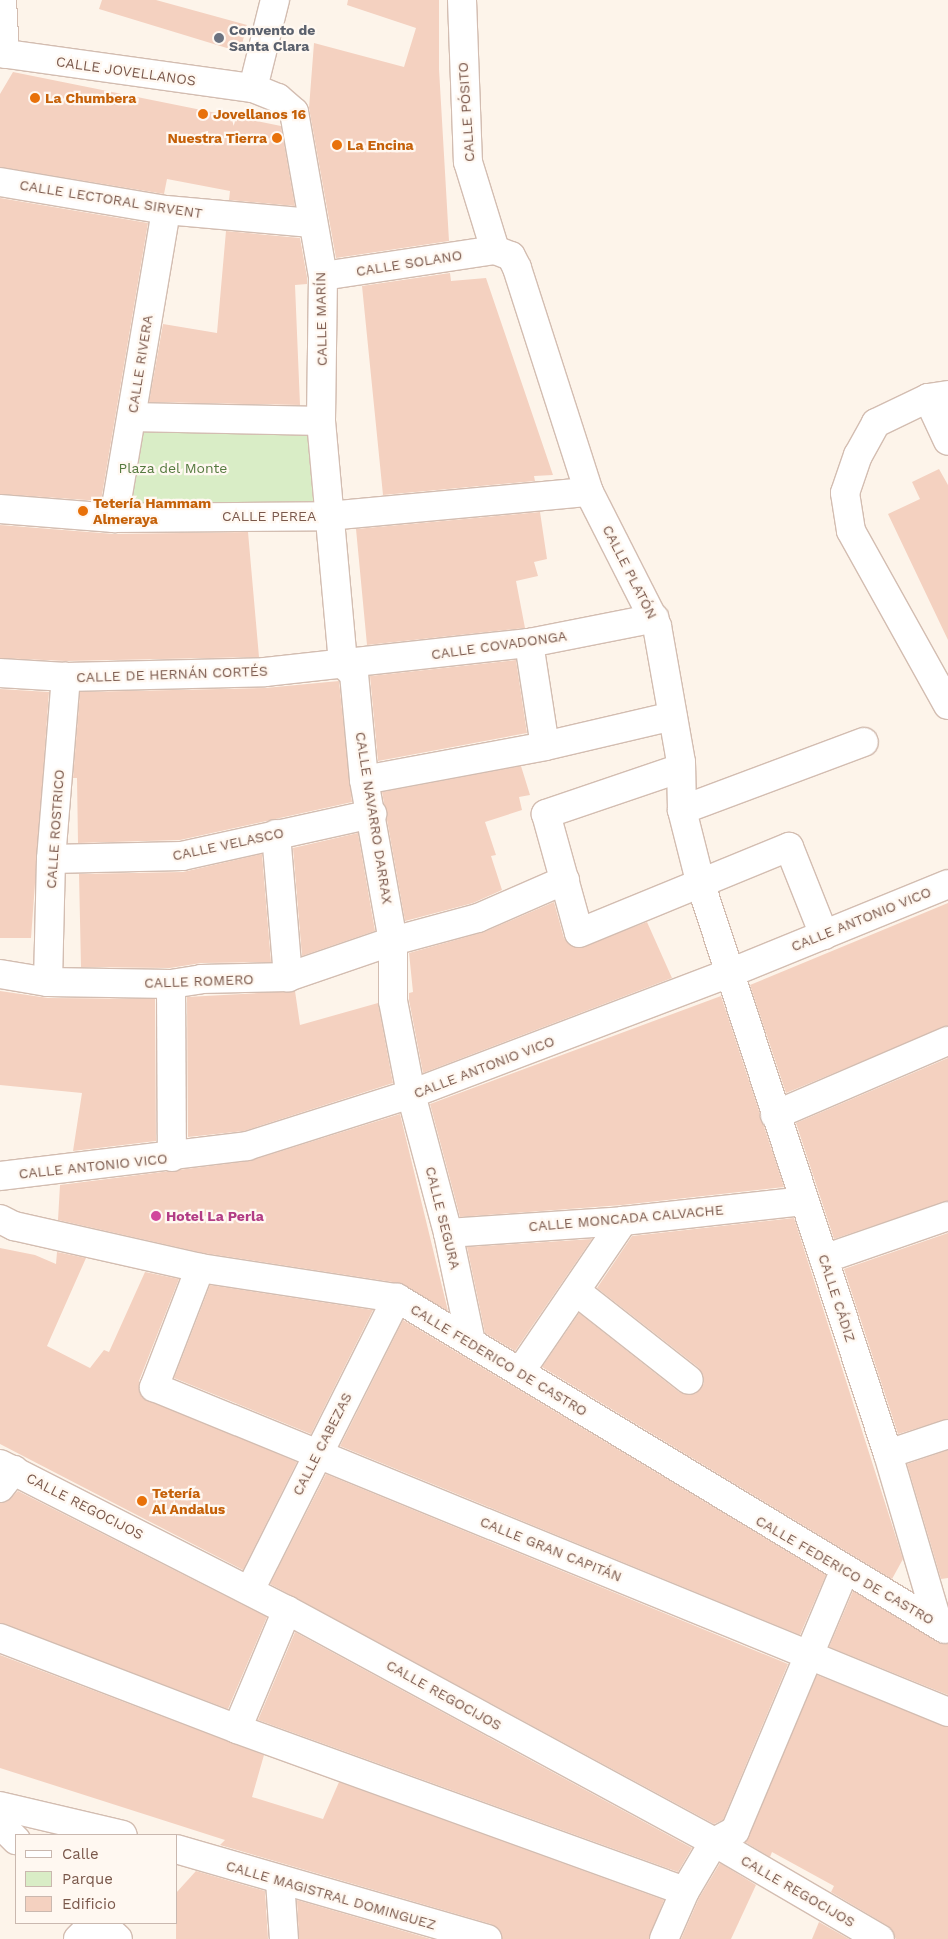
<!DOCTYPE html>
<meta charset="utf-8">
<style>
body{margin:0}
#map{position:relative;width:948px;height:1939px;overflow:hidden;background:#fdf4ea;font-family:"Work Sans",sans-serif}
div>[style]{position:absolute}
.green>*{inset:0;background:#d9edc6}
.building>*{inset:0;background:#f4d1c0}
.roads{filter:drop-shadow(1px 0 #d3bdb1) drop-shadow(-1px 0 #d3bdb1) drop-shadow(0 1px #d3bdb1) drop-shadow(0 -1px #d3bdb1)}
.minor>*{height:28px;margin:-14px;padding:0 14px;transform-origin:14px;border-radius:14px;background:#fff}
.dots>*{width:14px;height:14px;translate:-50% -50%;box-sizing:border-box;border:2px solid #fff8f1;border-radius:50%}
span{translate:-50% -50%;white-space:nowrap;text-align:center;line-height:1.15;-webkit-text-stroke:4.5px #fff8f1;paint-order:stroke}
.worship-label{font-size:14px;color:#5b616d;font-weight:700}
.left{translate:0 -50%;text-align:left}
.street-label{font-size:14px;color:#7a584b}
.food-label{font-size:14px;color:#c56008;font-weight:700}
.right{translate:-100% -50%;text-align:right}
.park-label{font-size:14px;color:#557a3f}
.hotel-label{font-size:14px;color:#b23c85;font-weight:700}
.legend{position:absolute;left:15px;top:1834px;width:162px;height:90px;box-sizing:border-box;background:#fff8f1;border:1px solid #cab8af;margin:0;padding:6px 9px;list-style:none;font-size:15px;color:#7a584b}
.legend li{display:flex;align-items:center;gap:10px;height:25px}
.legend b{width:25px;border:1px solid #cab8af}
</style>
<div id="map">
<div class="green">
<i style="clip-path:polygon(132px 417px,321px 421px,328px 516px,114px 518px)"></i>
</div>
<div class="building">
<i style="clip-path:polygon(102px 0,156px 0,247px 25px,240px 52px,99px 9px)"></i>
<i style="clip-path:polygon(348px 0,439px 0,439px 69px,449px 241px,336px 258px,309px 108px,314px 43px,404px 67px,416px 28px,347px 5px)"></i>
<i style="clip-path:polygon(13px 72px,281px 126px,295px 206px,229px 200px,230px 191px,167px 179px,164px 194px,0 167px,0 94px)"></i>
<i style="clip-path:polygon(0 198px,148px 223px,101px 501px,0 494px)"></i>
<i style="clip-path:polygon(226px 231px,300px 238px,307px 277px,307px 284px,295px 285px,300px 405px,149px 402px,163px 324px,217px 333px)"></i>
<i style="clip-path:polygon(450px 273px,451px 281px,486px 278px,553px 475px,534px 476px,535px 481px,383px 495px,362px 286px)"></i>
<i style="clip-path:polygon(939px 469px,948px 485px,948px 640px,888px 514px,920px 499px,912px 482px)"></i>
<i style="clip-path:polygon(540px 512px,547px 559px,534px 562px,538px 576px,516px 581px,525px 628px,367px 645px,356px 529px)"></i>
<i style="clip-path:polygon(0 525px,114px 534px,248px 532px,259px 657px,66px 661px,0 658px)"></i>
<i style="clip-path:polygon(516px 660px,527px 733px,378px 761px,370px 676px)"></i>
<i style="clip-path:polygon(339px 681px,352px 802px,180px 840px,78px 843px,77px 778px,73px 778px,80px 692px,265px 688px)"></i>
<i style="clip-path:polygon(0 689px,49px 692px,31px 938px,0 938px)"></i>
<i style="clip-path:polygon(521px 766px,530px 795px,519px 797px,522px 810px,485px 822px,496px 855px,491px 856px,502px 890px,473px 903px,405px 921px,382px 792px)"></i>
<i style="clip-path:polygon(358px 833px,375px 931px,302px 956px,293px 848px)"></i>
<i style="clip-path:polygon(262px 854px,271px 962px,201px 963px,170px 968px,81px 967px,79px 874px,183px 872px)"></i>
<i style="clip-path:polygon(554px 902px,564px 938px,576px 948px,647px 922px,672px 978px,423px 1073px,409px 1000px,409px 993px,413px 992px,409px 953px,484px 932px)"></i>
<i style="clip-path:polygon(948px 903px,948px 1026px,786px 1093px,750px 985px)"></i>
<i style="clip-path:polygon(0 991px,48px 998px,155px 999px,156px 1141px,73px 1151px,82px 1093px,0 1085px)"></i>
<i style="clip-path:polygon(295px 991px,300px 1025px,378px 1003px,393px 1083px,244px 1131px,188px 1137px,187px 997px)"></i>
<i style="clip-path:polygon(721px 996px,784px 1187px,622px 1205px,460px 1217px,430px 1104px)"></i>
<i style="clip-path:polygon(948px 1058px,948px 1201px,834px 1239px,796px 1123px)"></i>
<i style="clip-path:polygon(400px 1114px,448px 1311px,399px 1283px,203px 1253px,58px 1220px,60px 1185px,249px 1161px)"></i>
<i style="clip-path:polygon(794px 1218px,903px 1559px,892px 1579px,542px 1367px,579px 1313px,679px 1392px,695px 1394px,704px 1383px,699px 1368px,597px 1288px,632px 1236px)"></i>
<i style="clip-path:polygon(948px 1233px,948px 1419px,898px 1434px,844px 1269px)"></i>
<i style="clip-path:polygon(592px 1239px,515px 1351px,485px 1333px,467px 1247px)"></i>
<i style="clip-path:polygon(0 1248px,35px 1255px,56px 1264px,57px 1252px,86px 1258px,47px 1346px,90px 1368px,104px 1350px,109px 1352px,145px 1272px,179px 1279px,139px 1381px,141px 1396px,297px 1462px,243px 1570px,0 1444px)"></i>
<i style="clip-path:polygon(210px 1285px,373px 1310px,311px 1434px,174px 1378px)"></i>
<i style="clip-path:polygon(403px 1320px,826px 1575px,800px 1635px,340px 1446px)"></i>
<i style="clip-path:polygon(948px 1450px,948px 1578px,941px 1579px,907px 1464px)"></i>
<i style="clip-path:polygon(326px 1474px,788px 1664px,723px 1820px,714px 1824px,270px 1584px)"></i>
<i style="clip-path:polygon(18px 1491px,267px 1617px,228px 1709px,0 1623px,0 1503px,6px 1502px)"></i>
<i style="clip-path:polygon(853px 1591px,937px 1642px,948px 1644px,948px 1695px,829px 1647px)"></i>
<i style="clip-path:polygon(295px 1632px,692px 1848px,678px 1872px,258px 1720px)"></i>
<i style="clip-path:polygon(0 1655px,264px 1755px,252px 1797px,323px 1819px,339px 1782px,664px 1900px,649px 1939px,502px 1939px,499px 1929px,491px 1924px,220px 1845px,225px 1840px,0 1768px)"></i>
<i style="clip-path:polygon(817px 1675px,948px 1727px,948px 1939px,896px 1939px,888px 1926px,831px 1892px,834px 1886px,772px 1852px,770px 1857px,745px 1842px)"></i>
<i style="clip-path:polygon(720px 1863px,756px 1885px,731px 1939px,681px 1939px,699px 1898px)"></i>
<i style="clip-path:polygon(196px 1871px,265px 1891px,268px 1939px,176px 1939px,176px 1893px)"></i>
<i style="clip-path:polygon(297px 1900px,431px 1939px,299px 1939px)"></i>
<i style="clip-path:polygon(819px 1922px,849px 1939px,812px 1939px)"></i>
</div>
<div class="roads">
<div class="minor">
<i style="left:2px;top:0;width:54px;rotate:86.8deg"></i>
<i style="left:462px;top:0;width:162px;rotate:87.9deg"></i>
<i style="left:468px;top:162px;width:92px;rotate:72.9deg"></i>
<i style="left:0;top:53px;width:255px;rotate:7.9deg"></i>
<i style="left:253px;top:88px;width:27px;rotate:22deg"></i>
<i style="left:278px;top:98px;width:21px;rotate:41deg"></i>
<i style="left:294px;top:112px;width:167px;rotate:80deg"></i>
<i style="left:323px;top:276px;width:145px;rotate:90.8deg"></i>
<i style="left:321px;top:421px;width:244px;rotate:84.8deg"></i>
<i style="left:343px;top:664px;width:15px;rotate:42deg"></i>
<i style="left:354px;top:674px;width:106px;rotate:84.6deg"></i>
<i style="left:364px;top:780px;width:164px;rotate:79.8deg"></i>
<i style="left:393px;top:941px;width:60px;rotate:90deg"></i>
<i style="left:393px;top:1001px;width:95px;rotate:79deg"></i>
<i style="left:411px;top:1094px;width:144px;rotate:75.1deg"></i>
<i style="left:448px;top:1233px;width:111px;rotate:78.1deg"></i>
<i style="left:253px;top:88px;width:91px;rotate:-76deg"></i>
<i style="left:0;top:182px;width:168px;rotate:9.6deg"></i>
<i style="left:166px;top:210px;width:146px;rotate:5.1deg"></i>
<i style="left:323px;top:276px;width:174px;rotate:-8.6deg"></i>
<i style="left:495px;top:250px;width:17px;rotate:21deg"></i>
<i style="left:511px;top:256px;width:13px;rotate:63deg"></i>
<i style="left:517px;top:268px;width:235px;rotate:72.2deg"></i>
<i style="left:589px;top:492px;width:150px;rotate:63.1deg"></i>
<i style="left:657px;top:626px;width:138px;rotate:80deg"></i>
<i style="left:681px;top:762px;width:48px;rotate:88.8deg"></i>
<i style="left:682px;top:810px;width:77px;rotate:75.8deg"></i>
<i style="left:701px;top:885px;width:599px;rotate:71.81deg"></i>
<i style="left:888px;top:1454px;width:177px;rotate:73.6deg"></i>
<i style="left:948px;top:395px;width:20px;rotate:171deg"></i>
<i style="left:928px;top:398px;width:58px;rotate:154.3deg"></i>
<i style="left:876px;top:423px;width:37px;rotate:119deg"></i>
<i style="left:858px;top:455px;width:40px;rotate:108.9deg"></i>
<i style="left:845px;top:493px;width:38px;rotate:81deg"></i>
<i style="left:851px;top:531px;width:199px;rotate:60.9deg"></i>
<i style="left:928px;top:398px;width:47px;rotate:65.1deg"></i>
<i style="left:132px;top:417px;width:189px;rotate:1.2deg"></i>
<i style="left:0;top:509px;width:114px;rotate:4.5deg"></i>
<i style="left:114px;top:518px;width:214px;rotate:-0.5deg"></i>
<i style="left:328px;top:516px;width:262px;rotate:-5.3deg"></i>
<i style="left:114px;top:518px;width:312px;rotate:-80.4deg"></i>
<i style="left:529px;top:643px;width:104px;rotate:81.2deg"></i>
<i style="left:0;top:673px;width:66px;rotate:3.5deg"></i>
<i style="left:66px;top:677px;width:199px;rotate:-1.4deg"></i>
<i style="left:265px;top:672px;width:266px;rotate:-6.3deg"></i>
<i style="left:529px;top:643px;width:128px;rotate:-11.2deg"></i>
<i style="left:681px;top:768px;width:143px;rotate:161.2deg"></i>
<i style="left:546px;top:814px;width:123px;rotate:74.5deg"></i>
<i style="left:579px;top:933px;width:227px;rotate:-22.3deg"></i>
<i style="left:789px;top:847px;width:95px;rotate:68.3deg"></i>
<i style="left:364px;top:780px;width:184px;rotate:-10.6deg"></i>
<i style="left:545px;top:746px;width:131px;rotate:-13.2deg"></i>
<i style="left:682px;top:810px;width:194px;rotate:-20.5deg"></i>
<i style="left:276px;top:834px;width:144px;rotate:85.2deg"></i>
<i style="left:51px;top:859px;width:131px;rotate:-1.3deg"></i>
<i style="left:182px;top:856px;width:195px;rotate:-12.5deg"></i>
<i style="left:0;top:974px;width:49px;rotate:9.5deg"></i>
<i style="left:48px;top:982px;width:123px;rotate:0.9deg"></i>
<i style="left:171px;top:984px;width:30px;rotate:-9deg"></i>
<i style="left:201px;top:979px;width:87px;rotate:-1.3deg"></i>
<i style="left:288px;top:977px;width:111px;rotate:-18.9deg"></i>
<i style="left:393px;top:941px;width:88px;rotate:-15.1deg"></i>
<i style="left:478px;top:918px;width:95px;rotate:-23.6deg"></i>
<i style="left:48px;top:982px;width:123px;rotate:-88.6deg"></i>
<i style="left:51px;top:859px;width:183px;rotate:-85.3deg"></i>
<i style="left:171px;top:984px;width:173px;rotate:89.7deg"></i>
<i style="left:775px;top:1115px;width:188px;rotate:-23.2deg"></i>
<i style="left:0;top:1176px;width:249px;rotate:-6.9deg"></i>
<i style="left:247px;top:1146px;width:172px;rotate:-17.6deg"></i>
<i style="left:411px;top:1094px;width:341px;rotate:-20.8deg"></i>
<i style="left:730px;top:973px;width:235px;rotate:-22.2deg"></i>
<i style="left:0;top:1219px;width:16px;rotate:27deg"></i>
<i style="left:14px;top:1226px;width:191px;rotate:12.7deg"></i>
<i style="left:200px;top:1268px;width:199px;rotate:8.7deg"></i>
<i style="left:397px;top:1298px;width:640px;rotate:31.13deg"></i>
<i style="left:448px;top:1233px;width:175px;rotate:-3.9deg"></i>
<i style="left:623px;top:1221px;width:181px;rotate:-6.3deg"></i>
<i style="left:824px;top:1259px;width:131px;rotate:-19.1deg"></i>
<i style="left:200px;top:1268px;width:128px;rotate:111.1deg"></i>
<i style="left:154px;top:1387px;width:858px;rotate:22.26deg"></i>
<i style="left:577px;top:1292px;width:142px;rotate:38.2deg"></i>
<i style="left:520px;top:1372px;width:183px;rotate:-55.7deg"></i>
<i style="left:888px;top:1454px;width:63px;rotate:-18.4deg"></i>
<i style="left:0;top:1464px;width:322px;rotate:27deg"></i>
<i style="left:287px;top:1610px;width:486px;rotate:28.5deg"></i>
<i style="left:714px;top:1842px;width:192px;rotate:30.3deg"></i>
<i style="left:0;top:1488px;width:23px;rotate:-52deg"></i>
<i style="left:250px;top:1590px;width:327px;rotate:-63.3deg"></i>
<i style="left:0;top:1638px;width:254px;rotate:21deg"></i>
<i style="left:237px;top:1729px;width:476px;rotate:19.9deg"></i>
<i style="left:237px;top:1729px;width:129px;rotate:-67.2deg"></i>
<i style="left:0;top:1806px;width:126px;rotate:13.3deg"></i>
<i style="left:0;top:1824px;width:23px;rotate:45deg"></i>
<i style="left:176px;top:1849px;width:324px;rotate:16.1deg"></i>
<i style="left:280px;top:1881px;width:58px;rotate:86.1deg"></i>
<i style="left:101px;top:1923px;width:23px;rotate:43deg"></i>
<i style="left:78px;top:1939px;width:23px;rotate:-45deg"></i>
<i style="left:664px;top:1939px;width:52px;rotate:-66.4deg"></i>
<i style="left:685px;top:1891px;width:57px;rotate:-59.4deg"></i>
<i style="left:714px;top:1842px;width:24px;rotate:-28deg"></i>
<i style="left:735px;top:1831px;width:284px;rotate:-67.2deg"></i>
</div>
</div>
<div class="dots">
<i style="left:219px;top:38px;background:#6b7280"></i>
<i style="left:35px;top:98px;background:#e8710a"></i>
<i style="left:203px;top:114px;background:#e8710a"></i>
<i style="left:277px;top:138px;background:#e8710a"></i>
<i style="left:337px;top:145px;background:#e8710a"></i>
<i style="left:83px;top:511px;background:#e8710a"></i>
<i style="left:156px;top:1216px;background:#d1479c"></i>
<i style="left:142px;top:1501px;background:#e8710a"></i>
</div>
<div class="worship-label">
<span class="left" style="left:229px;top:38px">Convento de<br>Santa Clara</span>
</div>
<div class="street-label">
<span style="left:126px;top:71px;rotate:8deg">CALLE JOVELLANOS</span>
<span style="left:466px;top:112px;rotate:-94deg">CALLE PÓSITO</span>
<span style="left:111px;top:199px;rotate:9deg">CALLE LECTORAL SIRVENT</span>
<span style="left:409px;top:263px;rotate:-9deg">CALLE SOLANO</span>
<span style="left:321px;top:319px;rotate:-91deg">CALLE MARÍN</span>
<span style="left:140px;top:364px;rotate:-81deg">CALLE RIVERA</span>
<span style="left:269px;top:516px">CALLE PEREA</span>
<span style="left:630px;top:572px;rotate:63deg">CALLE PLATÓN</span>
<span style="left:499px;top:645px;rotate:-8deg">CALLE COVADONGA</span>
<span style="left:172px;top:674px;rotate:-2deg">CALLE DE HERNÁN CORTÉS</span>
<span style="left:374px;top:818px;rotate:81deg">CALLE NAVARRO DARRAX</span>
<span style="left:55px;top:829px;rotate:-86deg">CALLE ROSTRICO</span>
<span style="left:228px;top:844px;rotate:-12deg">CALLE VELASCO</span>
<span style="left:861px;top:919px;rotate:-22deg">CALLE ANTONIO VICO</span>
<span style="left:199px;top:981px;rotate:-2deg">CALLE ROMERO</span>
<span style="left:484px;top:1067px;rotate:-21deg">CALLE ANTONIO VICO</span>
<span style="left:93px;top:1166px;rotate:-6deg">CALLE ANTONIO VICO</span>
<span style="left:443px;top:1218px;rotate:76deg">CALLE SEGURA</span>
<span style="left:626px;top:1218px;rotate:-5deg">CALLE MONCADA CALVACHE</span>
<span style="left:837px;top:1298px;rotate:72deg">CALLE CÁDIZ</span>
<span style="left:499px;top:1360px;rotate:31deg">CALLE FEDERICO DE CASTRO</span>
<span style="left:322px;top:1444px;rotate:-63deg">CALLE CABEZAS</span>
<span style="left:85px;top:1506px;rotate:27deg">CALLE REGOCIJOS</span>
<span style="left:551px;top:1549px;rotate:22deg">CALLE GRAN CAPITÁN</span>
<span style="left:845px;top:1570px;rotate:30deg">CALLE FEDERICO DE CASTRO</span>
<span style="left:444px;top:1695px;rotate:29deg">CALLE REGOCIJOS</span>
<span style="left:798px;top:1891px;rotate:30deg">CALLE REGOCIJOS</span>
<span style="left:331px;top:1895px;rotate:16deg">CALLE MAGISTRAL DOMINGUEZ</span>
</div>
<div class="food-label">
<span class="left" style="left:45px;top:98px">La Chumbera</span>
<span class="left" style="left:213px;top:114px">Jovellanos 16</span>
<span class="right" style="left:267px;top:138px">Nuestra Tierra</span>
<span class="left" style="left:347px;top:145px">La Encina</span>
<span class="left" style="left:93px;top:511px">Tetería Hammam<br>Almeraya</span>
<span class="left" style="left:152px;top:1501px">Tetería<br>Al Andalus</span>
</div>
<div class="park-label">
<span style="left:173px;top:468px">Plaza del Monte</span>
</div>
<div class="hotel-label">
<span class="left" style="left:166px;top:1216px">Hotel La Perla</span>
</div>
<ul class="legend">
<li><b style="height:6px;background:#fff"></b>Calle</li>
<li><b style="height:14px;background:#d9edc6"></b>Parque</li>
<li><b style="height:14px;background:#f4d1c0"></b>Edificio</li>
</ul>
</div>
